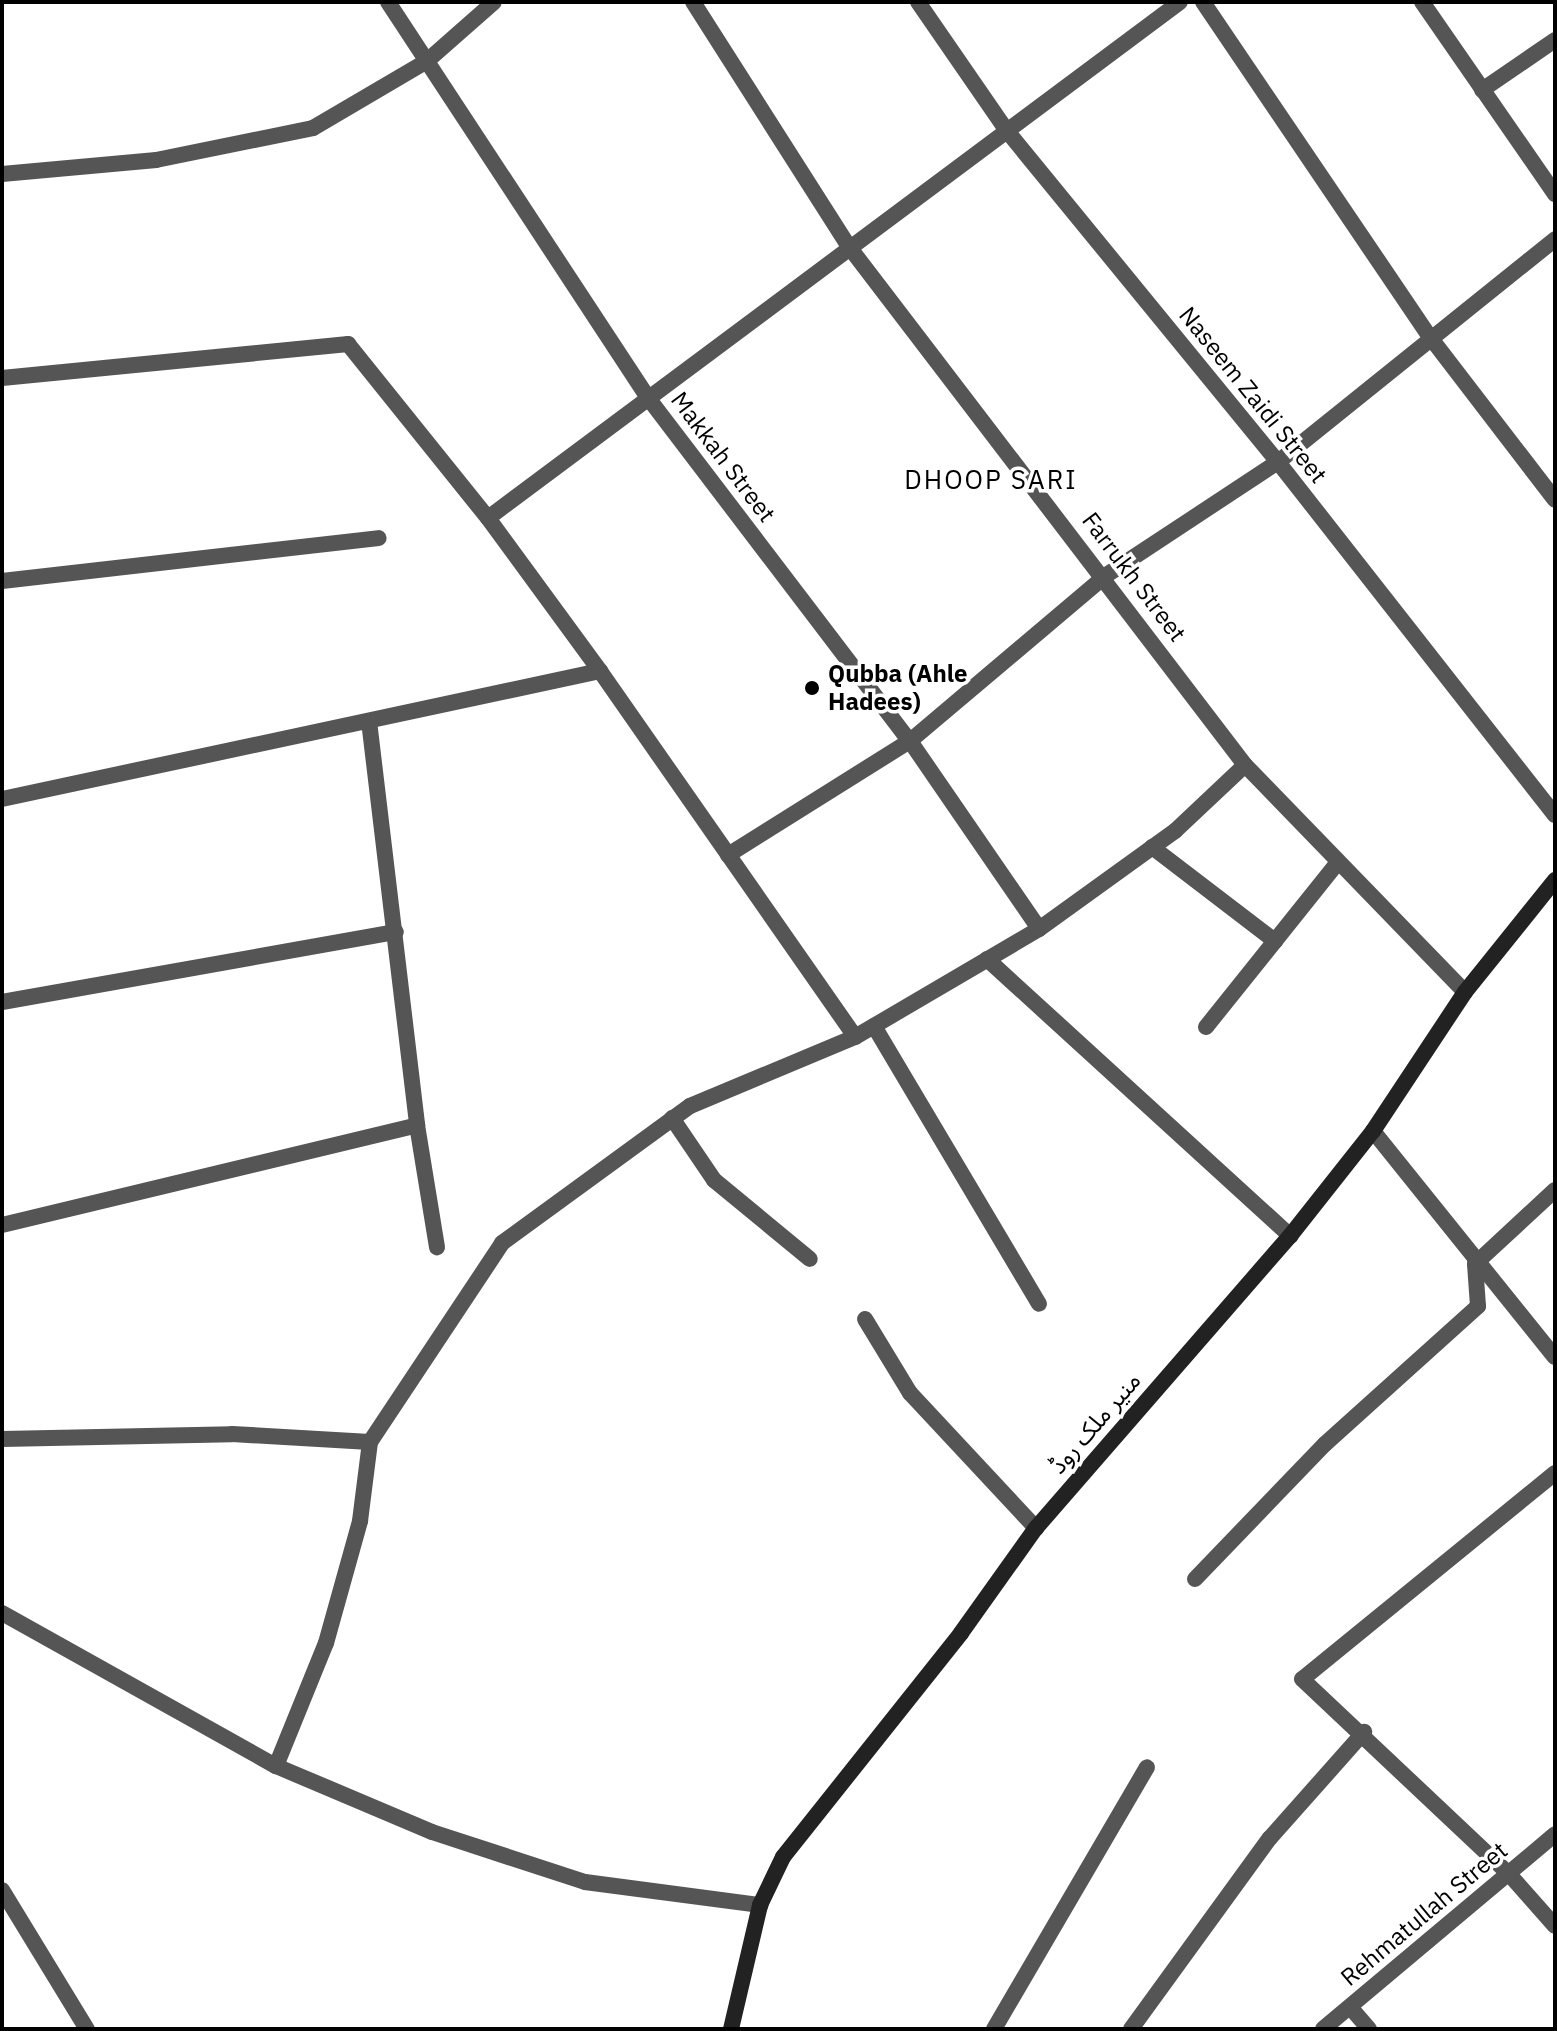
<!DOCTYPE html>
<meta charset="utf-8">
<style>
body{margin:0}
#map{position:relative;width:1557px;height:2031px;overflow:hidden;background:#fff;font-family:"IBM Plex Sans","Noto Sans Arabic",sans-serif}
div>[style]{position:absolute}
.lane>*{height:16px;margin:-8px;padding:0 8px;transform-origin:8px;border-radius:8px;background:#555}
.street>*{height:16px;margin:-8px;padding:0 8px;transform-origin:8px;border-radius:8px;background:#555}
.secondary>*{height:16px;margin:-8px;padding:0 8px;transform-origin:8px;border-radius:8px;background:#222}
.dots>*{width:22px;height:22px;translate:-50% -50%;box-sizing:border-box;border:4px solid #fff;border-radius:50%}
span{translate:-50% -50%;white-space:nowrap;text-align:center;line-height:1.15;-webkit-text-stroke:7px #fff;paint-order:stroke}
.street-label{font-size:24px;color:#000}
.poi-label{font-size:24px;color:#000;font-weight:700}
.left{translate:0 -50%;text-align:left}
.neighbourhood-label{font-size:26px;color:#000;letter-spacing:2px}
.frame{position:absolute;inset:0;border:4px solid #000;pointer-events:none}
</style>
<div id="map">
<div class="lane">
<i style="left:874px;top:1026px;width:323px;rotate:59.3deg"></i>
<i style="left:672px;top:1118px;width:75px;rotate:55.9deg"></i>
<i style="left:714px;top:1180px;width:124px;rotate:39.5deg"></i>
<i style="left:1373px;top:1131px;width:290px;rotate:51.2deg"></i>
<i style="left:865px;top:1319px;width:87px;rotate:58.7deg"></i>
<i style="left:910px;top:1393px;width:185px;rotate:47deg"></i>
</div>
<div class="street">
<i style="left:388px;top:2px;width:475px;rotate:56.7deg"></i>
<i style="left:649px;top:399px;width:430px;rotate:52.7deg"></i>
<i style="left:910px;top:741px;width:228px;rotate:55.5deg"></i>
<i style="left:693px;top:2px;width:292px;rotate:57.5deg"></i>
<i style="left:850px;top:248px;width:651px;rotate:52.62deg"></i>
<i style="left:1245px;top:765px;width:316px;rotate:45.9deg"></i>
<i style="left:918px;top:2px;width:157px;rotate:55.4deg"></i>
<i style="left:1007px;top:131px;width:428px;rotate:50.7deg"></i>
<i style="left:1278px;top:462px;width:449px;rotate:51.9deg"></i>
<i style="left:1203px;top:2px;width:405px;rotate:55.9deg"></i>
<i style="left:1430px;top:337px;width:205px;rotate:52.5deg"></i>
<i style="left:1422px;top:2px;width:234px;rotate:55.3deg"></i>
<i style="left:1482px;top:90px;width:88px;rotate:-34.4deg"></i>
<i style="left:2px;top:174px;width:155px;rotate:-5.2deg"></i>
<i style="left:156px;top:160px;width:160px;rotate:-11.5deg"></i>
<i style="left:313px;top:128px;width:132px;rotate:-30.4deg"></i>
<i style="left:427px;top:61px;width:89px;rotate:-41.4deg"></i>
<i style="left:2px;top:378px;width:348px;rotate:-5.6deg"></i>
<i style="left:348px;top:344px;width:223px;rotate:51.2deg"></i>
<i style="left:488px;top:518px;width:190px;rotate:53.8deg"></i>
<i style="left:600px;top:671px;width:446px;rotate:55.1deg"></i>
<i style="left:488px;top:518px;width:863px;rotate:-36.71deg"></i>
<i style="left:2px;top:581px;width:379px;rotate:-6.5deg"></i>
<i style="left:369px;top:721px;width:407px;rotate:83.2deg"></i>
<i style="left:417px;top:1125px;width:124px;rotate:80.7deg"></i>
<i style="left:2px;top:799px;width:612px;rotate:-12.08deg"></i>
<i style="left:1152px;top:847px;width:155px;rotate:37.4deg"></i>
<i style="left:728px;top:855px;width:215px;rotate:-32.1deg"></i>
<i style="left:910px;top:741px;width:255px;rotate:-40.2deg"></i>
<i style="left:1105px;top:576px;width:207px;rotate:-33.4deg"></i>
<i style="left:1278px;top:462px;width:356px;rotate:-38.8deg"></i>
<i style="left:987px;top:959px;width:411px;rotate:42.4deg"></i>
<i style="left:2px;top:1002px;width:400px;rotate:-10.1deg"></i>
<i style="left:1206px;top:1027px;width:211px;rotate:-51.3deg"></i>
<i style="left:2px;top:1225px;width:427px;rotate:-13.5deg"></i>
<i style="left:2px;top:1439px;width:230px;rotate:-1.2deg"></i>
<i style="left:232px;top:1434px;width:138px;rotate:3.3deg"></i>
<i style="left:1555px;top:1473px;width:326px;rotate:140.8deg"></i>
<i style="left:1302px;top:1679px;width:284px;rotate:43.3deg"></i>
<i style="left:1509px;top:1874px;width:69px;rotate:48.5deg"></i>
<i style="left:1195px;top:1579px;width:187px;rotate:-46.1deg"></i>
<i style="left:1325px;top:1444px;width:206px;rotate:-42deg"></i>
<i style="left:1478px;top:1306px;width:42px;rotate:-94.1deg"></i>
<i style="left:1475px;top:1264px;width:109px;rotate:-42.8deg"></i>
<i style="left:2px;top:1613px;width:314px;rotate:29.2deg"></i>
<i style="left:276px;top:1766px;width:169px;rotate:22.9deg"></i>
<i style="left:432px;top:1832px;width:161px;rotate:18.1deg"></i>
<i style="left:585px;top:1882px;width:177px;rotate:7.5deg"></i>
<i style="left:276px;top:1766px;width:133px;rotate:-67.9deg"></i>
<i style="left:326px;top:1643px;width:127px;rotate:-74.4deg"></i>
<i style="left:360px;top:1521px;width:80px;rotate:-82.8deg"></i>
<i style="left:370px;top:1442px;width:239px;rotate:-56.4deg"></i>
<i style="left:502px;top:1243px;width:233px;rotate:-36.1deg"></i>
<i style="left:690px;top:1106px;width:179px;rotate:-22.7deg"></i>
<i style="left:855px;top:1037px;width:213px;rotate:-30.4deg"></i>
<i style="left:1039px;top:929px;width:168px;rotate:-35.8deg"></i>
<i style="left:1175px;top:831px;width:96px;rotate:-43.3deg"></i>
<i style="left:2px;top:1890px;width:163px;rotate:58.6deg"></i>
<i style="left:1350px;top:2007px;width:29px;rotate:49deg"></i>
<i style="left:994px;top:2029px;width:303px;rotate:-59.7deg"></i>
<i style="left:1131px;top:2029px;width:236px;rotate:-54deg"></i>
<i style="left:1270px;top:1838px;width:142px;rotate:-48.4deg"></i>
<i style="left:1323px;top:2029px;width:303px;rotate:-40deg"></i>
</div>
<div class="secondary">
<i style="left:731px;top:2029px;width:127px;rotate:-76.8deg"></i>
<i style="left:760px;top:1905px;width:53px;rotate:-64.4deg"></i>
<i style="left:783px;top:1857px;width:286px;rotate:-51.5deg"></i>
<i style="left:961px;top:1633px;width:129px;rotate:-54.5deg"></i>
<i style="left:1036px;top:1528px;width:387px;rotate:-49deg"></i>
<i style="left:1290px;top:1236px;width:134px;rotate:-51.7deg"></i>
<i style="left:1373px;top:1131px;width:167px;rotate:-56.5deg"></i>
<i style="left:1465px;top:992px;width:144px;rotate:-51.2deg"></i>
</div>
<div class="dots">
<i style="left:812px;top:688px;background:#000"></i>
</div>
<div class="street-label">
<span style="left:1253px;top:395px;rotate:51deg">Naseem Zaidi Street</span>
<span style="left:723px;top:457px;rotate:53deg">Makkah Street</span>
<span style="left:1134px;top:577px;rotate:53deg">Farrukh Street</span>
<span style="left:1095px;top:1423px;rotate:-49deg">منیر ملک روڈ</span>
<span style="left:1424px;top:1914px;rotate:-40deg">Rehmatullah Street</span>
</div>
<div class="poi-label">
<span class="left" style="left:828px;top:688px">Qubba (Ahle<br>Hadees)</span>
</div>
<div class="neighbourhood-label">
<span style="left:991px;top:480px">DHOOP SARI</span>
</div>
<div class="frame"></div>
</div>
